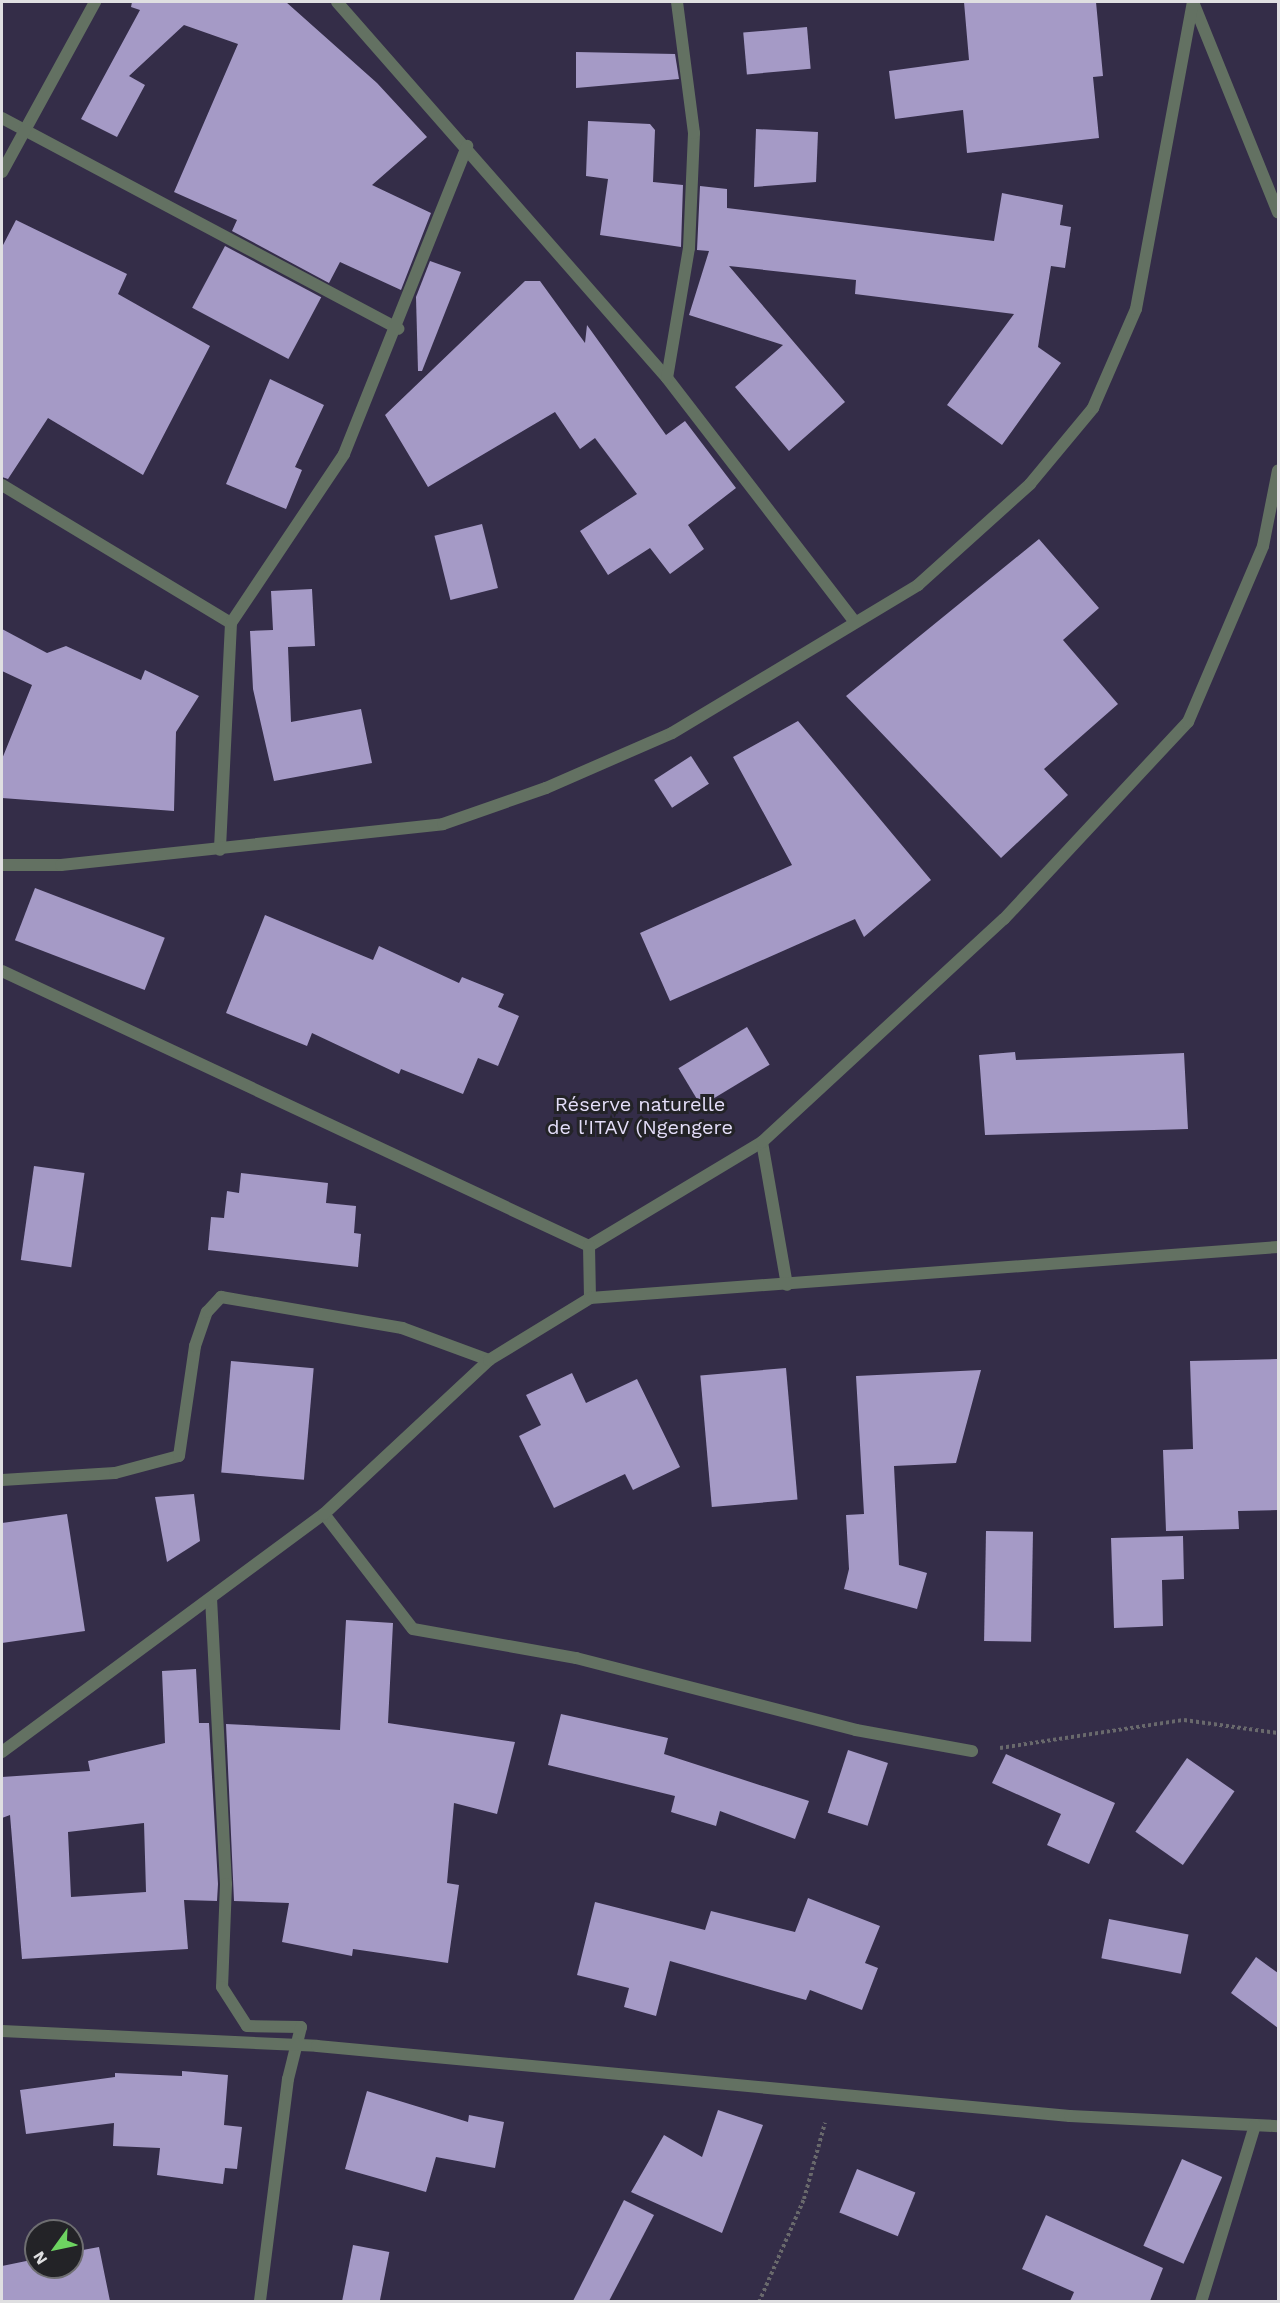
<!DOCTYPE html>
<meta charset="utf-8">
<style>
body{margin:0}
#map{position:relative;width:1280px;height:2303px;overflow:hidden;background:#232327;font-family:"Work Sans",sans-serif}
div>[style]{position:absolute}
.green>*{inset:0;background:#342d48}
.building>*{inset:0;background:#a59ac6;transform-origin:0 0}
.path>*{height:4px;margin-top:-2px;transform-origin:0;background:repeating-linear-gradient(90deg,#69696c 0 3px,transparent 0 6px)}
.minor>*{height:12px;margin:-6px;padding:0 6px;transform-origin:6px;border-radius:6px;background:#637162}
span{translate:-50% -50%;white-space:nowrap;text-align:center;line-height:1.15;-webkit-text-stroke:6px #232327;paint-order:stroke}
.park-label{font-size:20px;color:#e4def9}
.frame{position:absolute;inset:0;border:3px solid #dfdfe1;pointer-events:none}
.north{position:absolute;left:24px;top:2219px;width:60px;height:60px;box-sizing:border-box;background:#232327;border:2px solid #6e6e71;border-radius:50%;rotate:237deg;font-size:16px;font-weight:700;line-height:24px;text-align:center;color:#dfdfe1}
.north::after{content:'';display:block;margin:auto;width:21px;height:27px;background:#6dd361;clip-path:polygon(50% 0,100% 100%,50% 72%,0 100%)}
</style>
<div id="map">
<div class="green">
<i style="clip-path:polygon(evenodd,2px 2px,1278px 2px,1278px 2301px,2px 2302px,2px 2px,36px 2231px,72px 2231px,72px 2267px,36px 2267px,36px 2231px)"></i>
</div>
<div class="building">
<i style="clip-path:polygon(132px 2px,286px 2px,377px 83px,427px 137px,372px 185px,431px 213px,401px 290px,340px 262px,329px 283px,232px 231px,237px 220px,174px 192px,238px 44px,184px 25px,129px 76px,145px 85px,117px 137px,81px 119px,140px 10px,131px 7px)"></i>
<i style="clip-path:polygon(964px 2px,1096px 2px,1103px 76px,1093px 77px,1099px 138px,967px 153px,963px 110px,895px 119px,889px 71px,969px 60px)"></i>
<i style="left:807px;top:27px;width:42px;height:64px;rotate:85deg"></i>
<i style="clip-path:polygon(576px 52px,675px 54px,679px 79px,576px 88px)"></i>
<i style="clip-path:polygon(588px 121px,650px 124px,655px 130px,653px 182px,683px 185px,681px 247px,600px 235px,608px 179px,586px 176px)"></i>
<i style="clip-path:polygon(756px 129px,818px 132px,816px 182px,754px 187px)"></i>
<i style="clip-path:polygon(700px 186px,727px 189px,727px 208px,994px 241px,1002px 193px,1063px 205px,1060px 225px,1071px 227px,1065px 268px,1051px 266px,1038px 347px,1061px 363px,1002px 445px,947px 405px,1014px 314px,855px 294px,856px 280px,729px 266px,845px 402px,789px 451px,735px 387px,783px 345px,689px 315px,709px 251px,697px 250px)"></i>
<i style="clip-path:polygon(16px 220px,127px 274px,118px 294px,210px 346px,143px 475px,48px 418px,8px 479px,2px 477px,2px 247px)"></i>
<i style="left:225px;top:246px;width:109px;height:70px;rotate:28deg"></i>
<i style="clip-path:polygon(430px 261px,461px 272px,422px 371px,418px 371px,416px 297px)"></i>
<i style="clip-path:polygon(525px 281px,540px 281px,585px 343px,587px 325px,666px 435px,685px 421px,736px 488px,688px 525px,704px 549px,670px 574px,650px 548px,608px 575px,580px 531px,637px 494px,595px 438px,580px 449px,555px 412px,428px 487px,385px 415px)"></i>
<i style="clip-path:polygon(270px 379px,324px 405px,295px 467px,302px 470px,286px 509px,226px 484px)"></i>
<i style="left:482px;top:524px;width:66px;height:49px;rotate:76deg"></i>
<i style="clip-path:polygon(1039px 539px,1099px 608px,1063px 640px,1118px 704px,1044px 769px,1068px 795px,1001px 858px,846px 696px)"></i>
<i style="clip-path:polygon(312px 589px,315px 646px,288px 647px,291px 722px,361px 709px,372px 763px,274px 781px,253px 689px,250px 631px,273px 630px,271px 591px)"></i>
<i style="clip-path:polygon(2px 629px,47px 653px,66px 646px,141px 680px,145px 670px,199px 696px,176px 732px,174px 811px,2px 798px,2px 759px,32px 685px,2px 671px)"></i>
<i style="clip-path:polygon(798px 721px,931px 880px,864px 937px,855px 919px,670px 1001px,640px 933px,792px 865px,733px 757px)"></i>
<i style="left:691px;top:756px;width:33px;height:44px;rotate:57deg"></i>
<i style="left:35px;top:888px;width:139px;height:56px;rotate:21deg"></i>
<i style="clip-path:polygon(265px 915px,373px 960px,379px 946px,459px 983px,462px 977px,504px 994px,498px 1007px,519px 1016px,498px 1066px,478px 1058px,463px 1094px,401px 1069px,399px 1074px,312px 1033px,307px 1046px,226px 1013px)"></i>
<i style="left:747px;top:1027px;width:44px;height:80px;rotate:59deg"></i>
<i style="clip-path:polygon(1015px 1052px,1016px 1060px,1184px 1053px,1188px 1129px,985px 1135px,979px 1055px)"></i>
<i style="left:34px;top:1166px;width:51px;height:95px;rotate:8deg"></i>
<i style="clip-path:polygon(241px 1173px,328px 1183px,326px 1203px,356px 1206px,354px 1233px,361px 1234px,358px 1267px,208px 1250px,211px 1217px,224px 1218px,227px 1191px,239px 1193px)"></i>
<i style="clip-path:polygon(1278px 1359px,1278px 1510px,1238px 1511px,1239px 1529px,1166px 1531px,1163px 1450px,1193px 1449px,1190px 1361px)"></i>
<i style="left:231px;top:1361px;width:83px;height:112px;rotate:5deg"></i>
<i style="left:786px;top:1368px;width:132px;height:86px;rotate:85deg"></i>
<i style="clip-path:polygon(981px 1370px,956px 1463px,894px 1466px,899px 1565px,927px 1573px,917px 1609px,844px 1589px,849px 1569px,846px 1515px,864px 1514px,856px 1376px)"></i>
<i style="clip-path:polygon(572px 1373px,586px 1403px,637px 1379px,680px 1467px,633px 1490px,625px 1474px,554px 1508px,519px 1436px,541px 1425px,526px 1395px)"></i>
<i style="clip-path:polygon(194px 1494px,200px 1541px,167px 1562px,155px 1497px)"></i>
<i style="clip-path:polygon(67px 1514px,85px 1631px,2px 1643px,2px 1523px)"></i>
<i style="left:986px;top:1531px;width:47px;height:110px;rotate:1deg"></i>
<i style="clip-path:polygon(1183px 1536px,1184px 1579px,1162px 1580px,1163px 1626px,1114px 1628px,1111px 1538px)"></i>
<i style="clip-path:polygon(346px 1620px,393px 1623px,388px 1723px,515px 1742px,497px 1814px,454px 1803px,447px 1883px,459px 1885px,448px 1963px,353px 1949px,352px 1956px,282px 1942px,289px 1903px,234px 1901px,226px 1724px,340px 1730px)"></i>
<i style="clip-path:polygon(evenodd,196px 1669px,199px 1723px,209px 1723px,218px 1884px,217px 1901px,184px 1900px,188px 1949px,22px 1959px,10px 1815px,2px 1818px,2px 1777px,90px 1771px,88px 1761px,165px 1743px,162px 1671px,196px 1669px,144px 1823px,146px 1892px,71px 1897px,68px 1832px,144px 1823px)"></i>
<i style="clip-path:polygon(561px 1714px,668px 1738px,664px 1754px,809px 1801px,795px 1839px,720px 1811px,716px 1826px,671px 1812px,675px 1796px,548px 1765px)"></i>
<i style="left:848px;top:1750px;width:42px;height:66px;rotate:18deg"></i>
<i style="clip-path:polygon(1006px 1754px,1115px 1803px,1089px 1864px,1047px 1845px,1061px 1814px,992px 1783px)"></i>
<i style="left:1187px;top:1758px;width:58px;height:90px;rotate:35deg"></i>
<i style="clip-path:polygon(808px 1898px,880px 1926px,865px 1963px,878px 1968px,862px 2010px,810px 1990px,806px 2000px,670px 1961px,656px 2016px,624px 2007px,629px 1988px,577px 1975px,595px 1902px,705px 1930px,711px 1911px,795px 1932px)"></i>
<i style="left:1109px;top:1919px;width:81px;height:40px;rotate:11deg"></i>
<i style="clip-path:polygon(1256px 1957px,1278px 1973px,1278px 2028px,1231px 1993px)"></i>
<i style="clip-path:polygon(182px 2071px,228px 2075px,224px 2125px,242px 2127px,237px 2169px,225px 2168px,223px 2184px,157px 2175px,160px 2148px,113px 2146px,114px 2123px,26px 2134px,20px 2090px,115px 2077px,115px 2073px,182px 2076px)"></i>
<i style="clip-path:polygon(367px 2091px,468px 2122px,469px 2115px,504px 2122px,495px 2168px,436px 2157px,426px 2192px,345px 2169px)"></i>
<i style="clip-path:polygon(718px 2110px,763px 2125px,722px 2233px,631px 2192px,664px 2135px,702px 2157px)"></i>
<i style="left:1182px;top:2159px;width:44px;height:95px;rotate:24deg"></i>
<i style="left:857px;top:2169px;width:63px;height:47px;rotate:22deg"></i>
<i style="clip-path:polygon(624px 2200px,654px 2215px,609px 2301px,573px 2301px)"></i>
<i style="clip-path:polygon(1046px 2215px,1163px 2268px,1150px 2301px,1070px 2301px,1074px 2292px,1022px 2269px)"></i>
<i style="left:353px;top:2245px;width:37px;height:57px;rotate:11deg"></i>
<i style="clip-path:polygon(99px 2247px,110px 2301px,2px 2301px,2px 2266px,36px 2259px,36px 2267px,72px 2267px,72px 2252px)"></i>
</div>
<div class="path">
<i style="left:1000px;top:1748px;width:186px;rotate:-8.7deg"></i>
<i style="left:1184px;top:1720px;width:95px;rotate:7.9deg"></i>
<i style="left:759px;top:2302px;width:112px;rotate:-66.4deg"></i>
<i style="left:804px;top:2199px;width:79px;rotate:-74.6deg"></i>
</div>
<div class="minor">
<i style="left:337px;top:2px;width:500px;rotate:48.73deg"></i>
<i style="left:667px;top:378px;width:307px;rotate:52.4deg"></i>
<i style="left:1193px;top:2px;width:227px;rotate:68deg"></i>
<i style="left:2px;top:118px;width:449px;rotate:28deg"></i>
<i style="left:2px;top:172px;width:194px;rotate:-61.3deg"></i>
<i style="left:667px;top:378px;width:132px;rotate:-80.4deg"></i>
<i style="left:689px;top:248px;width:115px;rotate:-87.5deg"></i>
<i style="left:694px;top:133px;width:132px;rotate:-97.4deg"></i>
<i style="left:2px;top:485px;width:267px;rotate:31.1deg"></i>
<i style="left:231px;top:623px;width:227px;rotate:92.8deg"></i>
<i style="left:231px;top:623px;width:203px;rotate:-56.2deg"></i>
<i style="left:344px;top:454px;width:332px;rotate:-68.2deg"></i>
<i style="left:2px;top:865px;width:59px"></i>
<i style="left:61px;top:865px;width:384px;rotate:-6.1deg"></i>
<i style="left:443px;top:824px;width:109px;rotate:-19.3deg"></i>
<i style="left:546px;top:788px;width:137px;rotate:-23.6deg"></i>
<i style="left:672px;top:733px;width:287px;rotate:-31deg"></i>
<i style="left:918px;top:585px;width:151px;rotate:-42deg"></i>
<i style="left:1030px;top:484px;width:99px;rotate:-50.3deg"></i>
<i style="left:1093px;top:408px;width:108px;rotate:-66.5deg"></i>
<i style="left:1136px;top:309px;width:312px;rotate:-79.5deg"></i>
<i style="left:2px;top:971px;width:648px;rotate:25.1deg"></i>
<i style="left:762px;top:1142px;width:145px;rotate:80.1deg"></i>
<i style="left:589px;top:1246px;width:202px;rotate:-31deg"></i>
<i style="left:762px;top:1142px;width:329px;rotate:-42.7deg"></i>
<i style="left:1004px;top:919px;width:270px;rotate:-47deg"></i>
<i style="left:1188px;top:722px;width:191px;rotate:-66.9deg"></i>
<i style="left:1263px;top:546px;width:77px;rotate:-78.8deg"></i>
<i style="left:589px;top:1246px;width:52px;rotate:88.9deg"></i>
<i style="left:2px;top:1480px;width:113px;rotate:-3.5deg"></i>
<i style="left:115px;top:1473px;width:66px;rotate:-14.9deg"></i>
<i style="left:179px;top:1456px;width:111px;rotate:-81.7deg"></i>
<i style="left:195px;top:1346px;width:36px;rotate:-71deg"></i>
<i style="left:207px;top:1312px;width:21px;rotate:-47deg"></i>
<i style="left:221px;top:1297px;width:184px;rotate:9.7deg"></i>
<i style="left:402px;top:1328px;width:93px;rotate:20.2deg"></i>
<i style="left:324px;top:1514px;width:145px;rotate:52.3deg"></i>
<i style="left:413px;top:1629px;width:166px;rotate:10.1deg"></i>
<i style="left:576px;top:1658px;width:289px;rotate:14.4deg"></i>
<i style="left:856px;top:1730px;width:118px;rotate:10.3deg"></i>
<i style="left:211px;top:1598px;width:286px;rotate:87deg"></i>
<i style="left:226px;top:1884px;width:103px;rotate:92.2deg"></i>
<i style="left:222px;top:1987px;width:46px;rotate:57.3deg"></i>
<i style="left:247px;top:2026px;width:54px;rotate:1.1deg"></i>
<i style="left:301px;top:2027px;width:54px;rotate:104deg"></i>
<i style="left:288px;top:2079px;width:225px;rotate:97.2deg"></i>
<i style="left:2px;top:1752px;width:400px;rotate:-36.5deg"></i>
<i style="left:324px;top:1514px;width:226px;rotate:-43deg"></i>
<i style="left:489px;top:1360px;width:119px;rotate:-31.5deg"></i>
<i style="left:590px;top:1298px;width:690px;rotate:-4.24deg"></i>
<i style="left:2px;top:2031px;width:315px;rotate:2.7deg"></i>
<i style="left:317px;top:2046px;width:756px;rotate:5.31deg"></i>
<i style="left:1070px;top:2116px;width:208px;rotate:2.8deg"></i>
<i style="left:1201px;top:2302px;width:185px;rotate:-73deg"></i>
</div>
<div class="park-label">
<span style="left:640px;top:1116px">Réserve naturelle<br>de l'ITAV (Ngengere</span>
</div>
<div class="frame"></div>
<div class="north">N</div>
</div>
